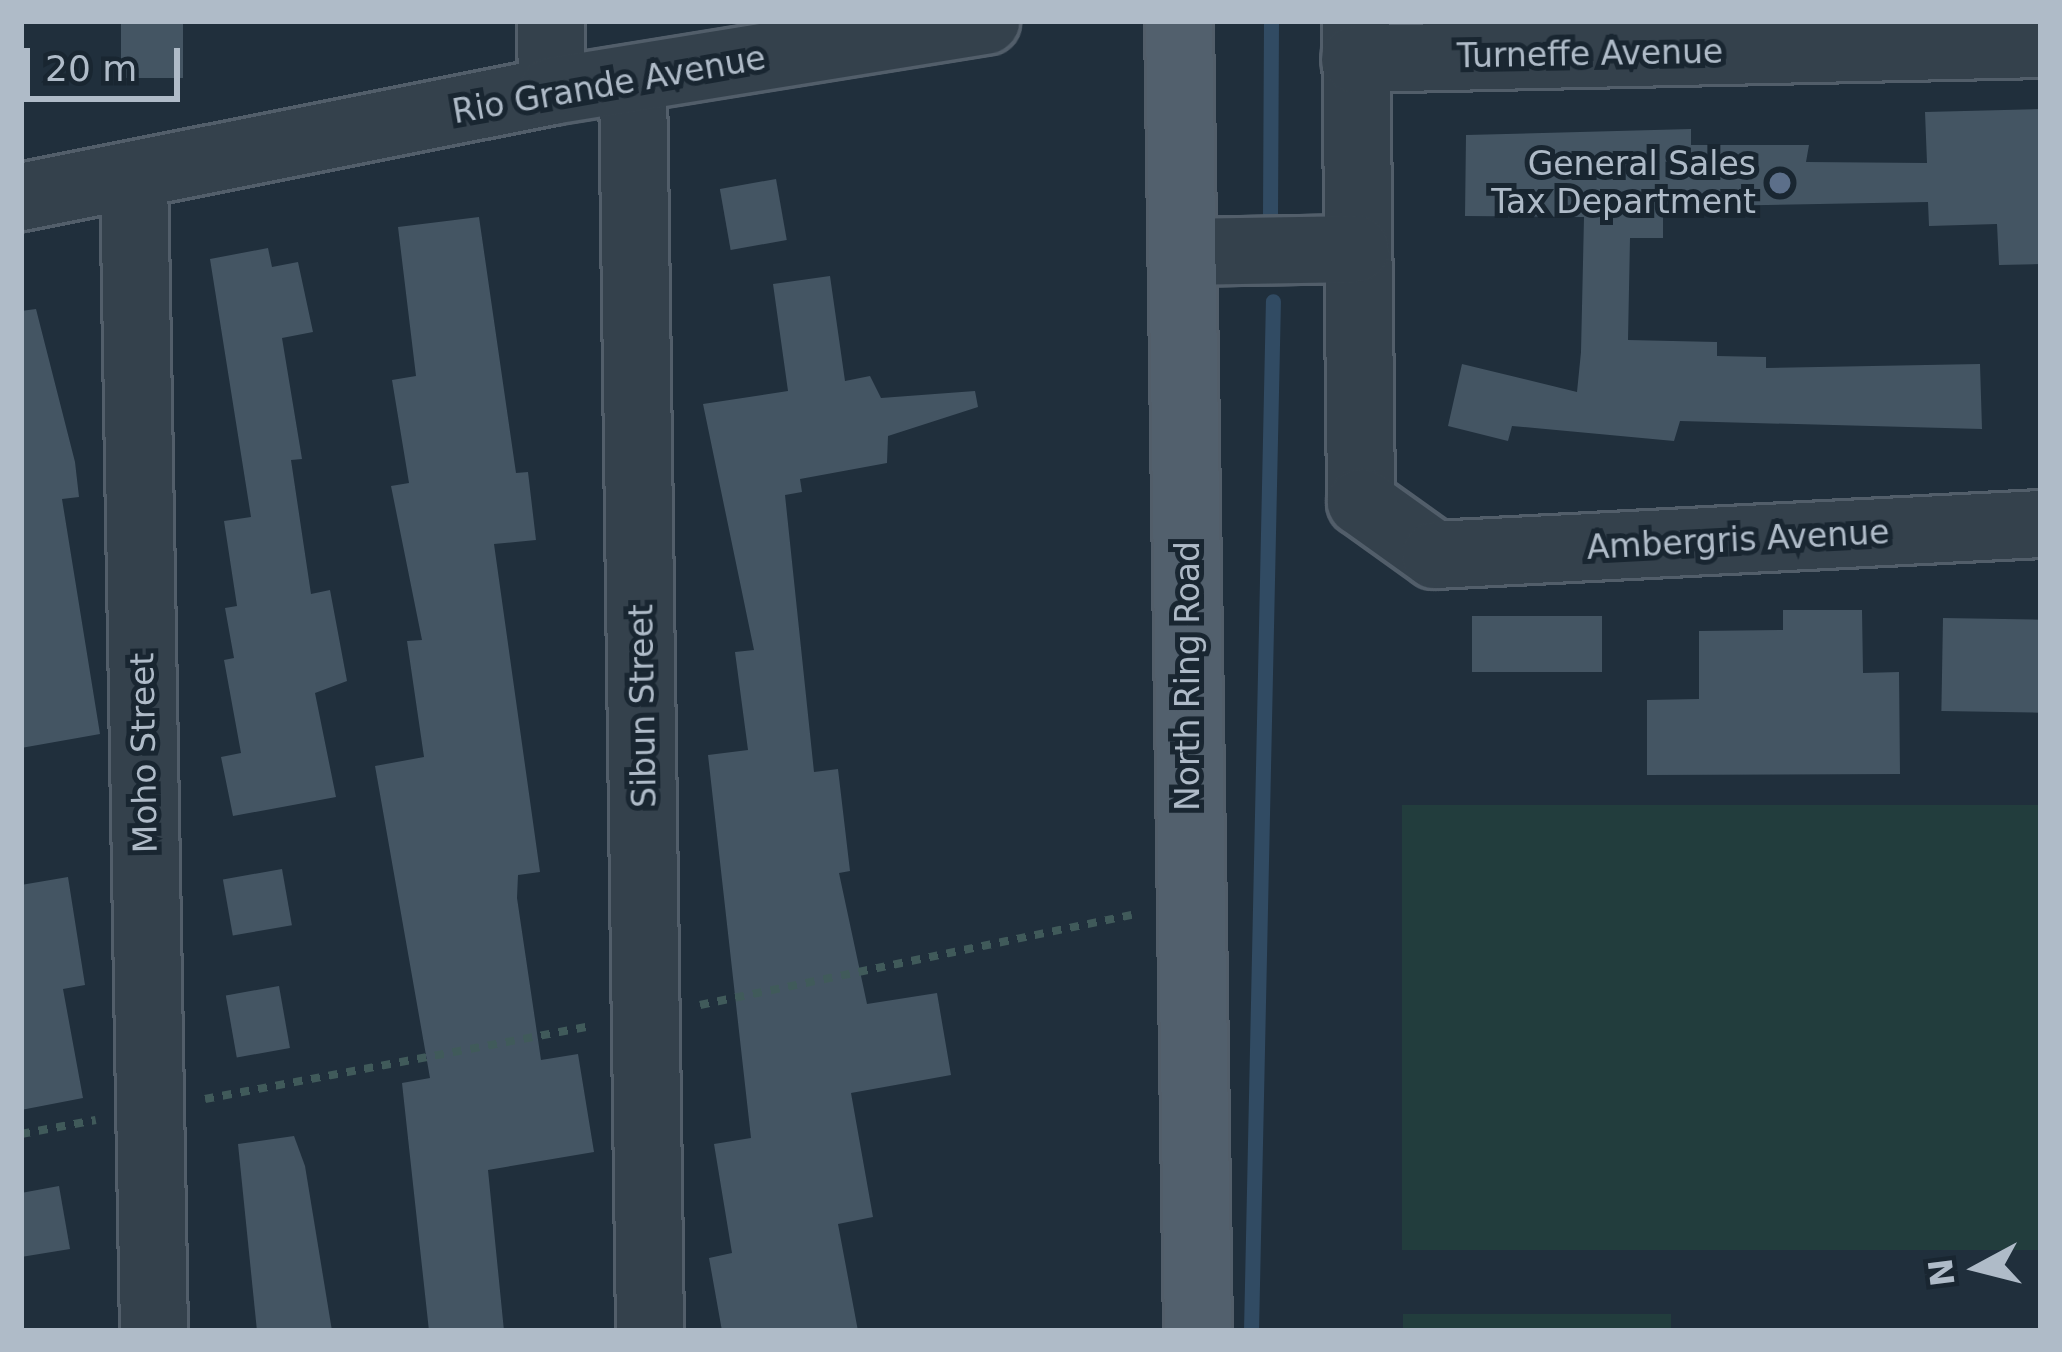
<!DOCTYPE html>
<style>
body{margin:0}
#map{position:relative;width:2062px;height:1352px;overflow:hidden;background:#202f3c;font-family:"DejaVu Sans",sans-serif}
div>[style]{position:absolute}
.green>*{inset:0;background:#223d3d;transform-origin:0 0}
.stream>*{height:15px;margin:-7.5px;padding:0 7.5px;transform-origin:7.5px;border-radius:7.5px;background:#314b63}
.building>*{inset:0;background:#445563;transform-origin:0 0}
.path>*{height:8px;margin-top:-4px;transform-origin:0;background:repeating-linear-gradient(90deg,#405a5a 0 9px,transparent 0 18px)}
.roads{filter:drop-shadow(3px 0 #525e6a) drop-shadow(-3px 0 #525e6a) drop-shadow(0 3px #525e6a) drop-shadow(0 -3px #525e6a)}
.minor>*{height:66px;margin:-33px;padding:0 33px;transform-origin:33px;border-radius:33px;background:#34414c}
.major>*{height:66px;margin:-33px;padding:0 33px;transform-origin:33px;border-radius:33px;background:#52606d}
.dots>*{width:33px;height:33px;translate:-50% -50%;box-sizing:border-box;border:6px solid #192631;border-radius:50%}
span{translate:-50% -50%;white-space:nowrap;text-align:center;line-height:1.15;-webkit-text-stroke:10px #192631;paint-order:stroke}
.street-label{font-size:33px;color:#afbbc8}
.poi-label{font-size:33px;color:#afbbc8}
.right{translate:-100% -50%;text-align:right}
.frame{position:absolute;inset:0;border:24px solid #afbbc8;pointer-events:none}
.north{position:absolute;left:1918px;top:1208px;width:120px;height:120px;-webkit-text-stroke:9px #192631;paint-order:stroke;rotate:263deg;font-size:33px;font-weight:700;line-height:48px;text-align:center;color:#afbbc8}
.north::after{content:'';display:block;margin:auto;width:42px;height:54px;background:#afbbc8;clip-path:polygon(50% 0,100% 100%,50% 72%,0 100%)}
.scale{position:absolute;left:24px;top:48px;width:156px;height:54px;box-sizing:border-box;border:6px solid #afbbc8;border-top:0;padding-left:15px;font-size:36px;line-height:42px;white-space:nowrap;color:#afbbc8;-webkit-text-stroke:9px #192631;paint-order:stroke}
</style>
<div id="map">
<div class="green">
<i style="left:2041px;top:805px;width:445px;height:639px;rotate:90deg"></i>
<i style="left:1671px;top:1314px;width:17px;height:268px;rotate:90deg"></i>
</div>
<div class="stream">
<i style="left:1270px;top:214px;width:193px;rotate:-89.7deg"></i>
<i style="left:1251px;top:1331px;width:1030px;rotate:-88.78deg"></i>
</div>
<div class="building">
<i style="left:121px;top:21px;width:62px;height:57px"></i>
<i style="clip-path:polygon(2041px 109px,2041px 264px,1999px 265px,1997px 224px,1929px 226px,1928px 202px,1663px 207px,1663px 238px,1630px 238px,1628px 340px,1717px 342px,1717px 356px,1766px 357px,1766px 368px,1980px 364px,1982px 429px,1680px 421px,1674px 441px,1512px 426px,1508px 441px,1448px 426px,1462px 364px,1577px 392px,1581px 352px,1584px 217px,1465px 216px,1466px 135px,1691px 129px,1691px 145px,1809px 145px,1806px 162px,1927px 163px,1925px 112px)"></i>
<i style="left:776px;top:179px;width:62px;height:57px;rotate:80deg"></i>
<i style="clip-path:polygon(479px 217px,516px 473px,528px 472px,536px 540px,494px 544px,540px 872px,518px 875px,517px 898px,541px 1060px,578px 1054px,594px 1152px,488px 1170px,504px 1331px,429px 1331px,402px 1083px,430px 1078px,375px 766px,424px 757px,407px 641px,422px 640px,391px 486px,409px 483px,392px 380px,416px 376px,398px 227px)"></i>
<i style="clip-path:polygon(268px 248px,272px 267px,298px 262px,313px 332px,282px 338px,302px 459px,291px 460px,311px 594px,330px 590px,347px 681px,315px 693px,336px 797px,233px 816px,221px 757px,241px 753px,224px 660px,234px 658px,225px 608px,237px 606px,224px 521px,251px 517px,210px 259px)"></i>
<i style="clip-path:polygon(830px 276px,845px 381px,870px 376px,881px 398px,975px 391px,978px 407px,888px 436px,887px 463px,800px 479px,802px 492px,785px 495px,814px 772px,838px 769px,850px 871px,839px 873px,867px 1004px,937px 993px,951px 1075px,851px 1093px,873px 1217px,838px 1224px,858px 1331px,722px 1331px,709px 1258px,732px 1253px,714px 1144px,751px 1138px,708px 755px,748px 750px,735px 652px,754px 650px,703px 404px,788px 391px,773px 284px)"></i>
<i style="clip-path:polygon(36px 309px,75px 462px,79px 497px,62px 499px,100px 734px,21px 748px,21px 311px)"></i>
<i style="clip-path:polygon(1783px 610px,1862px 610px,1863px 673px,1899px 672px,1900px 774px,1647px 775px,1647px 700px,1699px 699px,1699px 631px,1783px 630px)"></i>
<i style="left:1602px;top:616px;width:56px;height:130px;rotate:90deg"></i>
<i style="left:1943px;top:618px;width:98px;height:93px;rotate:1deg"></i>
<i style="left:282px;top:869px;width:57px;height:60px;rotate:80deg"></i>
<i style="clip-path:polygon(68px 877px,85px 985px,63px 989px,83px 1098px,21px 1110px,21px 885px)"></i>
<i style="left:279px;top:986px;width:63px;height:54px;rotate:80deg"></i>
<i style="clip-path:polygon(294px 1136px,305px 1166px,332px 1331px,257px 1331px,238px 1144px)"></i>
<i style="clip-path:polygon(59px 1186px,70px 1249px,21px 1257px,21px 1193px)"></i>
</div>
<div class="path">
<i style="left:700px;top:1005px;width:441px;rotate:-11.8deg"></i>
<i style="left:205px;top:1099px;width:393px;rotate:-10.7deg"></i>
<i style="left:21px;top:1134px;width:76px;rotate:-10.6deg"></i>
</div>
<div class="roads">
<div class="minor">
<i style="left:551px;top:21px;width:70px;rotate:89.2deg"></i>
<i style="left:1356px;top:21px;width:481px;rotate:89.4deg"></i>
<i style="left:1361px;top:502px;width:91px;rotate:35.6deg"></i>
<i style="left:1435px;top:555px;width:607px;rotate:-2.93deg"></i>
<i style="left:1355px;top:59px;width:686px;rotate:-1.25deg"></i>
<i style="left:633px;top:81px;width:1250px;rotate:89.22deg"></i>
<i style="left:134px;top:175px;width:1156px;rotate:89.01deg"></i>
<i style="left:21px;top:197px;width:541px;rotate:-11.29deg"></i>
<i style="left:552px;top:91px;width:440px;rotate:-9.2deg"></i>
<i style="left:1185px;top:252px;width:171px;rotate:-1deg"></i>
</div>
<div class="major">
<i style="left:1179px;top:21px;width:1310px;rotate:89.17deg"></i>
</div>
</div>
<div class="dots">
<i style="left:1780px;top:183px;background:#5c6f8a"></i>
</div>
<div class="street-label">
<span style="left:1590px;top:54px;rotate:-1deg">Turneffe Avenue</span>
<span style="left:609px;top:85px;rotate:-10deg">Rio Grande Avenue</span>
<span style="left:1738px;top:540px;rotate:-3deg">Ambergris Avenue</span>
<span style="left:1188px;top:676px;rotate:-90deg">North Ring Road</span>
<span style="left:643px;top:706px;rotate:-91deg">Sibun Street</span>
<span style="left:144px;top:753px;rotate:-91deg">Moho Street</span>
</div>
<div class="poi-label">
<span class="right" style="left:1756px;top:183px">General Sales<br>Tax Department</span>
</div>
<div class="frame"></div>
<div class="north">N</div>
<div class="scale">20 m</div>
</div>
